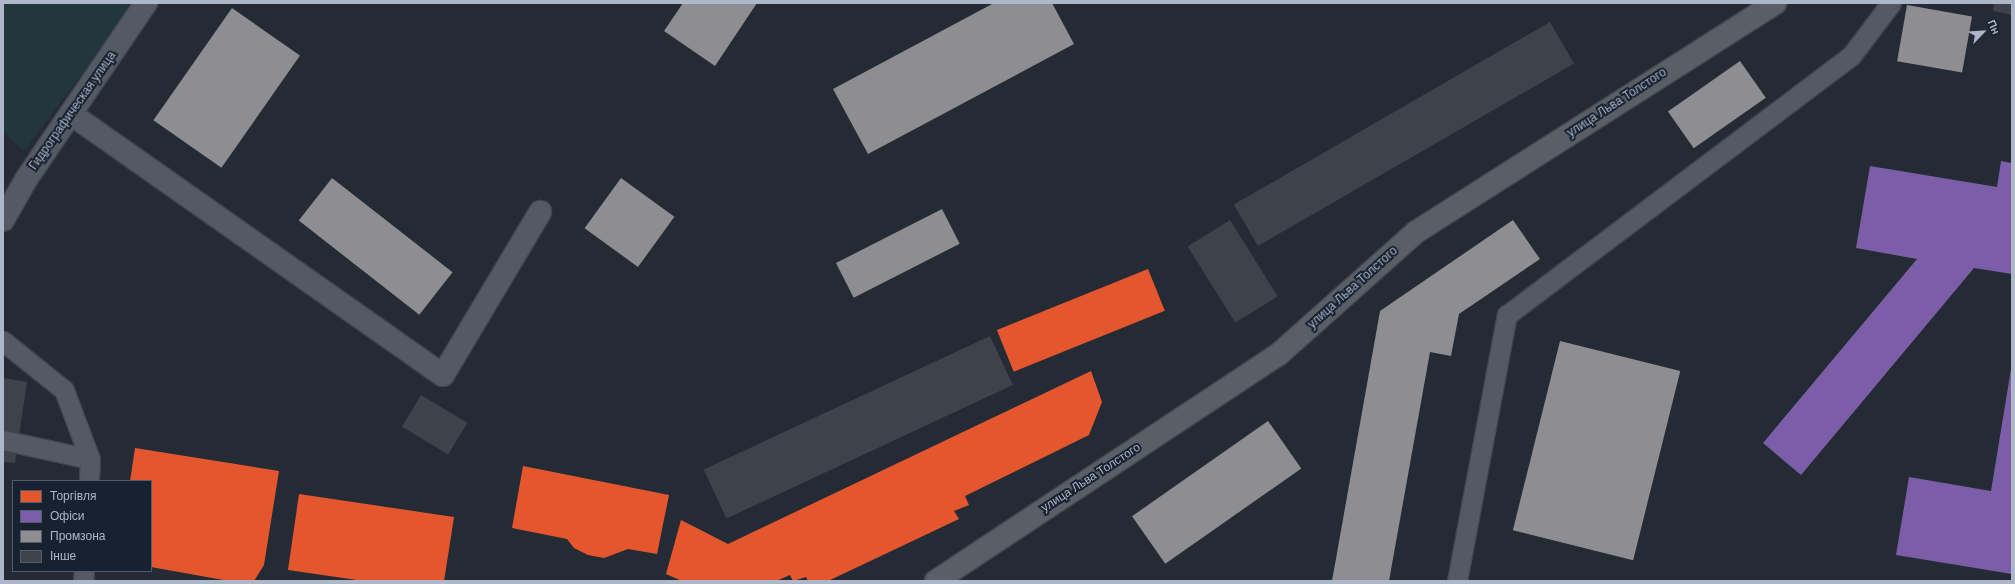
<!DOCTYPE html>
<meta charset="utf-8">
<style>
body{margin:0}
#map{position:relative;width:2015px;height:584px;overflow:hidden;background:#252b35;font-family:Helvetica,sans-serif}
div>[style]{position:absolute}
.green>*{inset:0;background:#22363b}
.shops>*{inset:0;background:#e4572e;transform-origin:0 0}
.offices>*{inset:0;background:#7b5ea7}
.industry>*{inset:0;background:#8d8d92;transform-origin:0 0}
.building>*{inset:0;background:#3d424b;transform-origin:0 0}
.roads{filter:drop-shadow(1px 0 #41464e) drop-shadow(-1px 0 #41464e) drop-shadow(0 1px #41464e) drop-shadow(0 -1px #41464e)}
.lane>*{height:19px;margin:-9.5px;padding:0 9.5px;transform-origin:9.5px;border-radius:9.5px;background:#545a63}
.street>*{height:22px;margin:-11px;padding:0 11px;transform-origin:11px;border-radius:11px;background:#545a63}
.secondary>*{height:22px;margin:-11px;padding:0 11px;transform-origin:11px;border-radius:11px;background:#595e67}
span{translate:-50% -50%;white-space:nowrap;text-align:center;line-height:1.15;-webkit-text-stroke:4px #18212f;paint-order:stroke}
.street-label{font-size:12px;color:#adb7c8}
.frame{position:absolute;inset:0;border:4px solid #adb7c8;pointer-events:none}
.legend{position:absolute;left:12px;top:480px;width:140px;height:92px;box-sizing:border-box;background:#18212f;border:1px solid #545d6c;margin:0;padding:5px 7px;list-style:none;font-size:12px;color:#adb7c8}
.legend li{display:flex;align-items:center;gap:8px;height:20px}
.legend b{width:20px;border:1px solid #545d6c}
.north{position:absolute;left:1963px;top:12px;width:40px;height:40px;-webkit-text-stroke:3px #18212f;paint-order:stroke;rotate:65deg;font-size:11px;font-weight:700;line-height:16px;text-align:center;color:#adb7c8}
.north::after{content:'';display:block;margin:auto;width:14px;height:18px;background:#adb7c8;clip-path:polygon(50% 0,100% 100%,50% 72%,0 100%)}
</style>
<div id="map">
<div class="green">
<i style="clip-path:polygon(3px 3px,130px 3px,115px 30px,24px 151px,3px 131px)"></i>
</div>
<div class="shops">
<i style="left:1148px;top:269px;width:45px;height:163px;rotate:68deg"></i>
<i style="clip-path:polygon(1091px 371px,1102px 402px,1089px 435px,965px 496px,969px 505px,954px 511px,959px 519px,828px 581px,808px 581px,806px 577px,793px 581px,790px 575px,776px 581px,682px 581px,666px 574px,681px 520px,728px 544px)"></i>
<i style="clip-path:polygon(135px 448px,279px 471px,264px 565px,254px 581px,229px 581px,151px 567px,151px 481px,130px 481px)"></i>
<i style="clip-path:polygon(523px 466px,669px 495px,657px 554px,628px 549px,604px 558px,588px 555px,574px 548px,567px 539px,512px 528px)"></i>
<i style="clip-path:polygon(299px 494px,454px 517px,444px 581px,364px 581px,288px 570px)"></i>
</div>
<div class="offices">
<i style="clip-path:polygon(2001px 161px,2012px 163px,2012px 274px,1974px 268px,1801px 475px,1763px 443px,1917px 259px,1856px 248px,1870px 166px,1997px 187px)"></i>
<i style="clip-path:polygon(2011px 369px,2012px 574px,1896px 555px,1909px 477px,1991px 491px)"></i>
</div>
<div class="industry">
<i style="clip-path:polygon(683px 3px,757px 3px,715px 66px,664px 31px)"></i>
<i style="clip-path:polygon(994px 3px,1052px 3px,1074px 44px,868px 154px,833px 89px)"></i>
<i style="left:1907px;top:5px;width:66px;height:57px;rotate:10deg"></i>
<i style="left:232px;top:8px;width:83px;height:137px;rotate:35deg"></i>
<i style="left:1740px;top:61px;width:45px;height:88px;rotate:55deg"></i>
<i style="left:332px;top:178px;width:153px;height:54px;rotate:38deg"></i>
<i style="left:621px;top:178px;width:66px;height:62px;rotate:36deg"></i>
<i style="left:942px;top:209px;width:39px;height:119px;rotate:63deg"></i>
<i style="clip-path:polygon(1513px 220px,1540px 259px,1459px 314px,1451px 356px,1430px 352px,1389px 581px,1332px 581px,1380px 311px)"></i>
<i style="left:1560px;top:341px;width:124px;height:195px;rotate:14deg"></i>
<i style="left:1268px;top:421px;width:58px;height:166px;rotate:55deg"></i>
</div>
<div class="building">
<i style="clip-path:polygon(1994px 3px,2012px 3px,2012px 15px,1993px 11px)"></i>
<i style="left:1550px;top:22px;width:48px;height:365px;rotate:60deg"></i>
<i style="left:1230px;top:220px;width:90px;height:50px;rotate:58deg"></i>
<i style="left:990px;top:336px;width:54px;height:316px;rotate:65deg"></i>
<i style="clip-path:polygon(3px 378px,27px 382px,15px 463px,3px 462px)"></i>
<i style="left:421px;top:395px;width:54px;height:37px;rotate:31deg"></i>
</div>
<div class="roads">
<div class="lane">
<i style="left:3px;top:341px;width:78px;rotate:38.8deg"></i>
<i style="left:64px;top:390px;width:74px;rotate:69.4deg"></i>
<i style="left:90px;top:459px;width:22px;rotate:93deg"></i>
<i style="left:3px;top:440px;width:89px;rotate:12.3deg"></i>
<i style="left:83px;top:581px;width:10px;rotate:-84deg"></i>
<i style="left:1457px;top:581px;width:271px;rotate:-79.4deg"></i>
<i style="left:1507px;top:315px;width:431px;rotate:-37deg"></i>
<i style="left:1851px;top:56px;width:66px;rotate:-53deg"></i>
</div>
<div class="street">
<i style="left:71px;top:114px;width:454px;rotate:35.1deg"></i>
<i style="left:443px;top:375px;width:190px;rotate:-59.2deg"></i>
<i style="left:3px;top:220px;width:48px;rotate:-60.3deg"></i>
<i style="left:27px;top:178px;width:212px;rotate:-55.8deg"></i>
</div>
<div class="secondary">
<i style="left:936px;top:581px;width:410px;rotate:-33.5deg"></i>
<i style="left:1278px;top:355px;width:185px;rotate:-41.7deg"></i>
<i style="left:1416px;top:232px;width:426px;rotate:-32.5deg"></i>
</div>
</div>
<div class="street-label">
<span style="left:1617px;top:103px;rotate:-33deg">улица Льва Толстого</span>
<span style="left:73px;top:111px;rotate:-55deg">Гидрографическая улица</span>
<span style="left:1353px;top:288px;rotate:-42deg">улица Льва Толстого</span>
<span style="left:1091px;top:478px;rotate:-33deg">улица Льва Толстого</span>
</div>
<div class="frame"></div>
<ul class="legend">
<li><b style="height:11px;background:#e4572e"></b>Торгівля</li>
<li><b style="height:11px;background:#7b5ea7"></b>Офіси</li>
<li><b style="height:11px;background:#8d8d92"></b>Промзона</li>
<li><b style="height:11px;background:#3d424b"></b>Інше</li>
</ul>
<div class="north">Пн</div>
</div>
